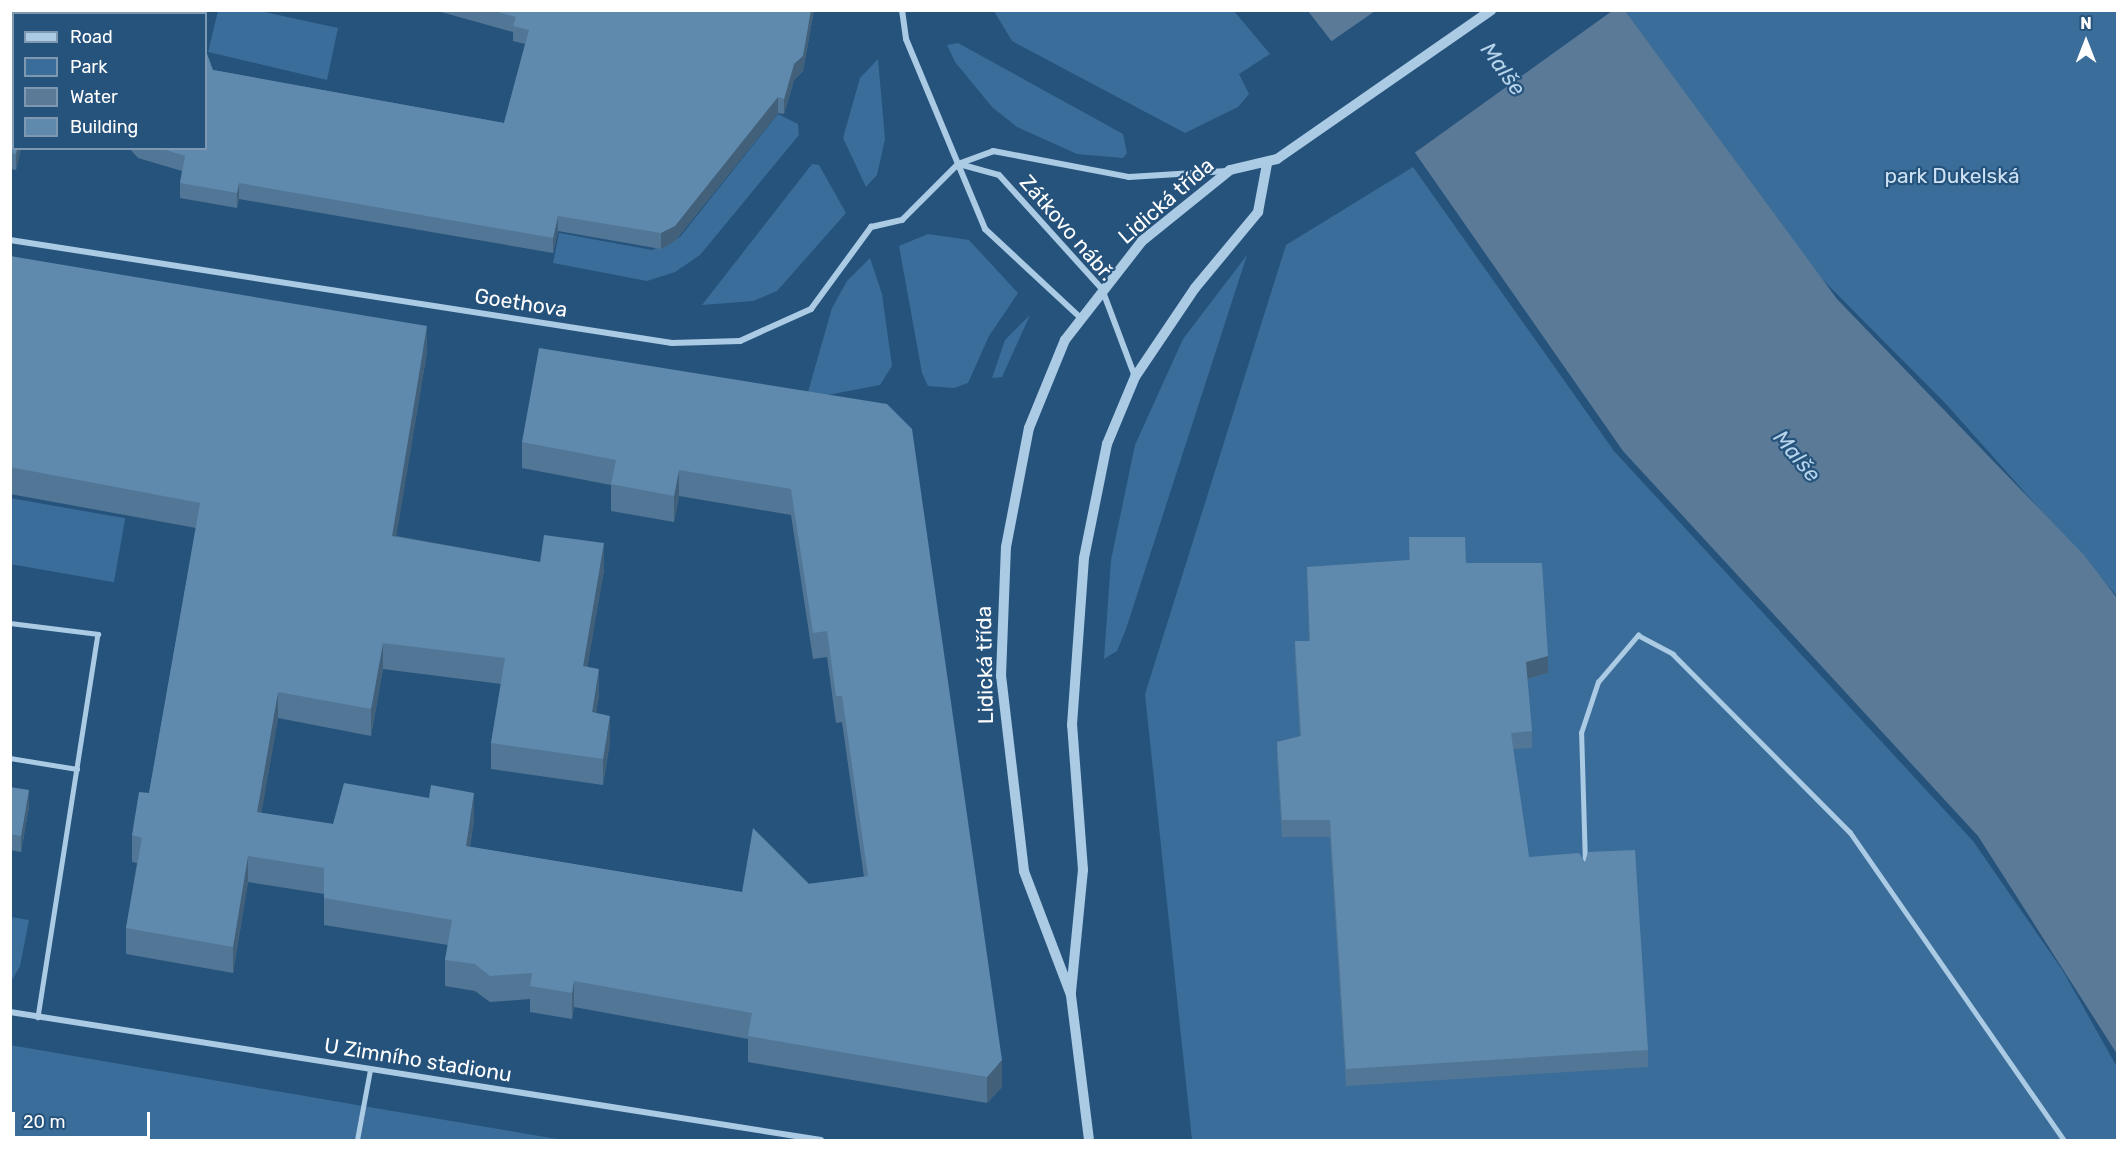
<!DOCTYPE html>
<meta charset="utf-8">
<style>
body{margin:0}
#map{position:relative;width:2128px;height:1151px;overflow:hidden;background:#26537c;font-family:Rubik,sans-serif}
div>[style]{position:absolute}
.green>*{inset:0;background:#3a6d99;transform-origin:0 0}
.water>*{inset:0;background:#5a7a97}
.pier>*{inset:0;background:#26537c}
.service>*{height:4.5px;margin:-2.25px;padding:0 2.25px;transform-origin:2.25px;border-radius:2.25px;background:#abcae4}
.minor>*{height:6px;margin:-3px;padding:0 3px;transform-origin:3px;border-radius:3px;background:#abcae4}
.tertiary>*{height:10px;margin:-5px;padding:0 5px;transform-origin:5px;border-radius:5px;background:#abcae4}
.wall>*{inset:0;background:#527695;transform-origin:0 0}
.shaded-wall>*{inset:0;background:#426079}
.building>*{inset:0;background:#5f89ad;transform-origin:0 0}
span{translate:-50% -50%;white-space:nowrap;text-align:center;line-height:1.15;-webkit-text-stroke:4.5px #26537c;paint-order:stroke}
.park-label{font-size:21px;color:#cee2f4}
.street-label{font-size:21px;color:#fff}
.water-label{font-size:22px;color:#b6d4ec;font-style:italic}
.frame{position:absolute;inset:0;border:12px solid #fff;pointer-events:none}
.legend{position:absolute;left:12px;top:12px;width:195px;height:138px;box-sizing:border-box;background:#26537c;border:2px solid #7d98b0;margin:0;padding:8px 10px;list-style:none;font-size:18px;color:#fff}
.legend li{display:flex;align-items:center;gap:12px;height:30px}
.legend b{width:30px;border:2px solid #7d98b0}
.north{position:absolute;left:2056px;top:12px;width:60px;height:60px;-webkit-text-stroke:4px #26537c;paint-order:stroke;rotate:0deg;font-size:16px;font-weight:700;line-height:24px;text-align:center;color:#fff}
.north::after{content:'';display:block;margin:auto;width:21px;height:27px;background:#fff;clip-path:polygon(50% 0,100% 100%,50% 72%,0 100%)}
.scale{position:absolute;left:12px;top:1112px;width:138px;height:27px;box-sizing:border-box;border:3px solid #fff;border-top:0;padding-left:8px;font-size:18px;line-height:21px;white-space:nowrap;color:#fff;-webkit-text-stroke:4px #26537c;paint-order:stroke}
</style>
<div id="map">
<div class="green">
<i style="clip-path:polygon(218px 11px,260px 11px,338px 28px,327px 80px,208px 52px)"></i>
<i style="clip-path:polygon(994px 11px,1234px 11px,1270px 54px,1239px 74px,1249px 94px,1238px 107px,1185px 133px,1012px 41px)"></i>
<i style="clip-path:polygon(1622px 11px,2117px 11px,2117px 596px,1947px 405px,1819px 276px)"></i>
<i style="clip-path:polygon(958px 43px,1123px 134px,1127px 153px,1123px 158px,1077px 154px,1017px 127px,992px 107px,955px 62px,947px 45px)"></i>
<i style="clip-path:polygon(878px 59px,885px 139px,877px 175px,866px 187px,843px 138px,860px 78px)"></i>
<i style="clip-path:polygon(778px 114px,798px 124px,799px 135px,700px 255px,675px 272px,647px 281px,553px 263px,559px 233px,652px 250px,680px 237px)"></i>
<i style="clip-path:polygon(812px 164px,819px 165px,846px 213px,777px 291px,753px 301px,702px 305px)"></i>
<i style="clip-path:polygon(1413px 167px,1614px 451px,1973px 841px,2063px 971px,2117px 1067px,2117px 1140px,1192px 1140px,1145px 694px,1286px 245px)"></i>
<i style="clip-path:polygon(928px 234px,969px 240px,1018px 293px,989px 336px,968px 383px,954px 388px,928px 386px,922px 373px,899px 246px)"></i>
<i style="clip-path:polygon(1247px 255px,1126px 629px,1117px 651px,1104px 659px,1111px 560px,1135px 445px,1183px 339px)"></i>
<i style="clip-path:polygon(870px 258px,882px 294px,892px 366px,880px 385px,806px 399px,832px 308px,847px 281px)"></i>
<i style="clip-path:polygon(1030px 315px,1002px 377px,992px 378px,1005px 340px)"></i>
<i style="left:10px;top:498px;width:117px;height:65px;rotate:10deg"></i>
<i style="clip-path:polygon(11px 917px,29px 920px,20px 966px,11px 982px)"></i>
<i style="clip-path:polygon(10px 1045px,363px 1106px,563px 1140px,11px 1140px)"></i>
</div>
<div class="water">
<i style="clip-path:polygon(1308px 11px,1625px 11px,1837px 299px,2084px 555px,2117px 598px,2117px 1054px,1978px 836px,1623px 451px,1388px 114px)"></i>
</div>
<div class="pier">
<i style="clip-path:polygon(1375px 11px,1612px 11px,1413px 154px,1329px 43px)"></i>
</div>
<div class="service">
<i style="left:10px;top:623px;width:89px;rotate:7.1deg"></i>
<i style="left:98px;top:634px;width:388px;rotate:98.9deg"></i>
<i style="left:10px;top:758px;width:68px;rotate:9.3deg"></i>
<i style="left:1585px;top:864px;width:131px;rotate:-91.7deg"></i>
<i style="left:1581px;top:733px;width:54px;rotate:-71.6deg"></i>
<i style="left:1598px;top:682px;width:62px;rotate:-49.6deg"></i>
<i style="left:1638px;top:635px;width:40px;rotate:28deg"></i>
<i style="left:1673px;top:654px;width:251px;rotate:45.2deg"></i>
<i style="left:1850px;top:832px;width:375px;rotate:55.2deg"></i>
<i style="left:357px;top:1140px;width:71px;rotate:-79.5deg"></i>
</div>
<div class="minor">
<i style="left:902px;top:10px;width:29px;rotate:82deg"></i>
<i style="left:906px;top:39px;width:206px;rotate:67.4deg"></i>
<i style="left:985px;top:229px;width:132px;rotate:42.9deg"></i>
<i style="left:959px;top:164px;width:41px;rotate:15.4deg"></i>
<i style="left:999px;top:175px;width:154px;rotate:47.9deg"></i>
<i style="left:1102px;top:289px;width:94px;rotate:69.4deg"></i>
<i style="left:10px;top:240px;width:670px;rotate:8.84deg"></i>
<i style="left:672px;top:343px;width:68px;rotate:-1.7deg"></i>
<i style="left:740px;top:341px;width:78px;rotate:-24.3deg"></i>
<i style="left:811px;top:309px;width:102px;rotate:-53.8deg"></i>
<i style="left:871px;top:227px;width:32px;rotate:-13deg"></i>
<i style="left:902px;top:220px;width:79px;rotate:-45deg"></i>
<i style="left:958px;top:164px;width:37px;rotate:-20deg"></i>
<i style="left:993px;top:151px;width:138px;rotate:10.8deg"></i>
<i style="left:1129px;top:177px;width:98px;rotate:-3.5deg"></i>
<i style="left:10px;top:1012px;width:821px;rotate:8.97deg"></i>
</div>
<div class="tertiary">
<i style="left:1071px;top:992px;width:123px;rotate:-84.4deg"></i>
<i style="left:1083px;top:870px;width:145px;rotate:-94.3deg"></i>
<i style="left:1072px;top:725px;width:167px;rotate:-85.9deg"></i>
<i style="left:1084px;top:558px;width:116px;rotate:-78.6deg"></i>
<i style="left:1107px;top:444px;width:73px;rotate:-67.3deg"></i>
<i style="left:1135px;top:377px;width:107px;rotate:-56deg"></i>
<i style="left:1195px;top:288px;width:99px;rotate:-50.3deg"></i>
<i style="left:1258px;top:212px;width:49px;rotate:-79.4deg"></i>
<i style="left:1089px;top:1140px;width:146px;rotate:-97.1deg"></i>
<i style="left:1071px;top:995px;width:133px;rotate:-110.8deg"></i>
<i style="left:1024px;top:871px;width:196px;rotate:-96.7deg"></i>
<i style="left:1001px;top:676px;width:129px;rotate:-87.8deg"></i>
<i style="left:1006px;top:547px;width:121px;rotate:-79.1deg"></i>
<i style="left:1029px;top:428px;width:95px;rotate:-67.8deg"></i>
<i style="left:1065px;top:340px;width:125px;rotate:-52.1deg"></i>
<i style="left:1142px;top:241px;width:113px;rotate:-38.9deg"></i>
<i style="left:1230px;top:170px;width:48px;rotate:-13.2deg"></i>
<i style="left:1277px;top:159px;width:261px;rotate:-34.8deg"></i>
</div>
<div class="wall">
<i style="clip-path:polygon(10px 10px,55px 10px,54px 14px,14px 14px,14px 148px,21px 148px,16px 170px,10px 169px)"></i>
<i style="left:76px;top:10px;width:115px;height:4px"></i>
<i style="clip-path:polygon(434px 10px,814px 10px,803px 71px,794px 80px,784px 114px,778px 113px,675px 241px,661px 249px,558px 231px,553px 253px,239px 199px,237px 208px,180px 198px,180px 183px,182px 171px,138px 158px,129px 148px,206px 148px,213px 70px,504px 123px,525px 44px,513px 41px,513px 32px)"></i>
<i style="clip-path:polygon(10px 256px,427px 352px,396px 536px,540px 562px,604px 570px,587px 667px,599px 695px,596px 713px,610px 742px,603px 785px,491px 769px,491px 743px,501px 684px,383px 669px,371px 736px,278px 718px,261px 813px,333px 824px,474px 819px,470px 847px,742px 892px,864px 877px,842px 722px,836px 723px,827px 657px,813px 659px,791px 515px,679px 496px,674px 522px,611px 511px,611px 485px,522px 468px,522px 442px,887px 404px,1002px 1087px,987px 1103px,748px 1062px,748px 1039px,574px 1007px,572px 1019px,530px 1012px,530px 999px,490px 1002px,475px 991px,445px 986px,445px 960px,448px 945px,324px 925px,324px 894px,248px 882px,233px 973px,126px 954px,126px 928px,137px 863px,132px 862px,132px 835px,149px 793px,196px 528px,10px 494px)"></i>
<i style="clip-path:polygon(1409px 537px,1466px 563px,1548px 673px,1527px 679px,1532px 731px,1532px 748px,1513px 749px,1529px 857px,1648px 1050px,1648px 1067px,1346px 1086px,1330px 837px,1282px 837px,1277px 759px,1277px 742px,1300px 736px,1295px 658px,1295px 641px,1309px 641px,1307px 567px,1409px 560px)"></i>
<i style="clip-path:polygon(10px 787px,29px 806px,21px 852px,10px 850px)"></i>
</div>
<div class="shaded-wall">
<i style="clip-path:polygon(811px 10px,814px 10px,803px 71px,794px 80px,784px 114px,784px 99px,794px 64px)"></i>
<i style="clip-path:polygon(778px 97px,778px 113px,675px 241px,661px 249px,661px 233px)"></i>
<i style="clip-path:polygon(17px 148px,21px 148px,16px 170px,16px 154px)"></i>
<i style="clip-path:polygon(239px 183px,239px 199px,237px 208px,237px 193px)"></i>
<i style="clip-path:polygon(558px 216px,558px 231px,553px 253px,553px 238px)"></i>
<i style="clip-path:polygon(427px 326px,427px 352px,392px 562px,392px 536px)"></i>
<i style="clip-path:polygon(679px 470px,679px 496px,674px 522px,674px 496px)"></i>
<i style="clip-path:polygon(604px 543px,604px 570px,583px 693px,583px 666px)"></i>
<i style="clip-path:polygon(383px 643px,383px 669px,371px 736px,371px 709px)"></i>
<i style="clip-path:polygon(1548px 656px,1548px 673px,1526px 679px,1526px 662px)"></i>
<i style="clip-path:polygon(599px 669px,599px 695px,592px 739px,592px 712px)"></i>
<i style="clip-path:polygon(278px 692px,278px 718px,257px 839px,257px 812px)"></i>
<i style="clip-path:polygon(610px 716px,610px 742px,603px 785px,603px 759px)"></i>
<i style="clip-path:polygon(29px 790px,29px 806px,21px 852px,21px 836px)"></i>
<i style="clip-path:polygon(474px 793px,474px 819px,466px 872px,466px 846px)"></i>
<i style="clip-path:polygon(248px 856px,248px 882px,233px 973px,233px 947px)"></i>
<i style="clip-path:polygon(574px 981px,574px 1007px,572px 1019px,572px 993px)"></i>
<i style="clip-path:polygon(1002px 1060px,1002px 1087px,987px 1103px,987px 1077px)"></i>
</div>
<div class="building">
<i style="clip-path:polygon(10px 10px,51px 10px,51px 14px,14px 14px,14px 148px,17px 148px,16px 154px,10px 153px)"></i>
<i style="left:81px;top:10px;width:110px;height:4px"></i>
<i style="clip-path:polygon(491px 10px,811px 10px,803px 56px,794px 64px,784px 99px,778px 97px,675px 226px,661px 233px,558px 216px,553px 238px,239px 183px,237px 193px,180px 183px,185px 156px,159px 148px,206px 148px,206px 51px,213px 70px,504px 123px,529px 30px,513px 26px,516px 17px)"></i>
<i style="clip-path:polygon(10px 256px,427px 326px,392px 536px,540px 562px,544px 535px,604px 543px,583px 666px,599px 669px,592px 712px,610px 716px,603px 759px,491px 743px,505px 658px,383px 643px,371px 709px,278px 692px,257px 812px,333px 824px,344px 783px,429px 798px,431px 785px,474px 793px,466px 846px,742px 892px,753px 828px,809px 884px,868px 876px,842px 696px,836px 696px,827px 631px,813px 633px,791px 489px,679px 470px,674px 496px,611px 484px,616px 460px,522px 442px,539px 348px,887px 404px,912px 429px,1002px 1060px,987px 1077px,748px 1036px,752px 1013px,574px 981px,572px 993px,530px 986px,532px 973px,490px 976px,475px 964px,445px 960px,452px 920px,324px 898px,324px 868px,248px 856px,233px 947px,126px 928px,142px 838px,132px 835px,139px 792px,149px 793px,200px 503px,10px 467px)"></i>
<i style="clip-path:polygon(1409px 537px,1465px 537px,1466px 563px,1542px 563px,1548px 656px,1526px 662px,1532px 731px,1511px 733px,1529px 857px,1579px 853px,1585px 862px,1588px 852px,1635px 850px,1648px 1050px,1346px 1069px,1330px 820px,1282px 820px,1277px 742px,1301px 736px,1295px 641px,1310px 641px,1307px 567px,1410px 560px)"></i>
<i style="clip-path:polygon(10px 787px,29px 790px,21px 836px,10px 834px)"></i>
</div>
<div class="park-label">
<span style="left:1952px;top:176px">park Dukelská</span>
</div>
<div class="street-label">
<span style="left:1166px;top:201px;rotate:-41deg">Lidická třída</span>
<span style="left:1067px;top:228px;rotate:49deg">Zátkovo nábř.</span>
<span style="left:521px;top:303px;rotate:9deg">Goethova</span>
<span style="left:985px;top:665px;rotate:-91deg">Lidická třída</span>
<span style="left:418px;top:1060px;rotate:9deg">U Zimního stadionu</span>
</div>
<div class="water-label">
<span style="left:1503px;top:69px;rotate:54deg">Malše</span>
<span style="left:1797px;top:456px;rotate:50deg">Malše</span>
</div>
<div class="frame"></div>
<ul class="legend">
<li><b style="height:8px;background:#abcae4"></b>Road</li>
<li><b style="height:16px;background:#3a6d99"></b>Park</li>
<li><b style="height:16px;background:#5a7a97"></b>Water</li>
<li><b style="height:16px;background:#5f89ad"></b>Building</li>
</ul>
<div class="north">N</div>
<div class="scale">20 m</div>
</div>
